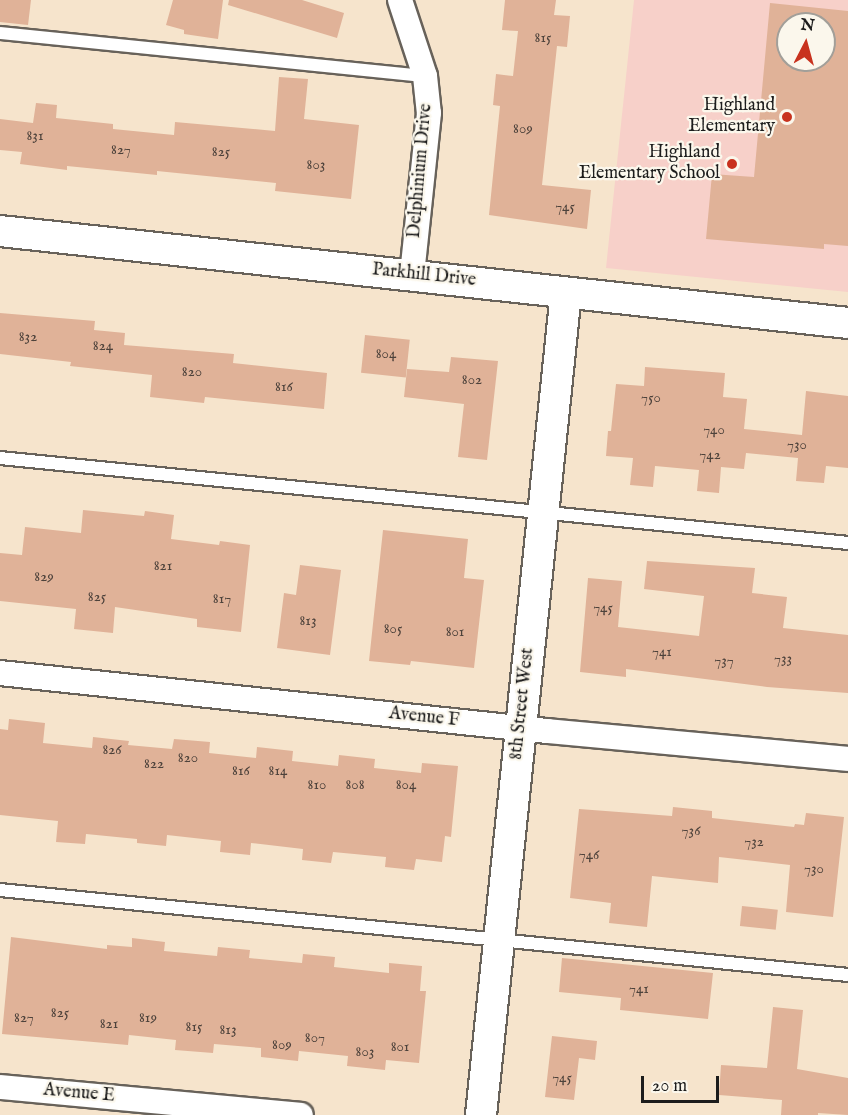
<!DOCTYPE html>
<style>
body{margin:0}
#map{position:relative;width:848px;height:1115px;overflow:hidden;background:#f6e4cc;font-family:"IM FELL English",serif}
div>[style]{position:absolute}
.built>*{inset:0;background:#f7d0c9}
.building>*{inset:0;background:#e0b298;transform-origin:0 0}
.roads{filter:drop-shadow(2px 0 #68625a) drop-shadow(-2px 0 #68625a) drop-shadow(0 2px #68625a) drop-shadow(0 -2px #68625a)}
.service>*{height:12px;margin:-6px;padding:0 6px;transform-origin:6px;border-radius:6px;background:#fff}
.minor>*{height:24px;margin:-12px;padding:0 12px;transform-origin:12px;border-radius:12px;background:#fff}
.tertiary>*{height:30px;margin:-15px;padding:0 15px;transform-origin:15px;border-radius:15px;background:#fff}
.dots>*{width:16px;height:16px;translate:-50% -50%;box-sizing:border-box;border:3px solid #fbf7ec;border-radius:50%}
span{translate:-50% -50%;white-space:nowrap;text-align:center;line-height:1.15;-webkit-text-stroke:4.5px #fbf7ec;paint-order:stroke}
.number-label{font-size:15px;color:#4d423b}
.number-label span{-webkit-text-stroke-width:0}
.poi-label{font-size:18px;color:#1c1c1c}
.right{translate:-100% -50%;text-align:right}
.street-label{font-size:18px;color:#1c1c1c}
.north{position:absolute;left:776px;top:12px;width:60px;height:60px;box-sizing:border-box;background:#fbf7ec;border:2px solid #a29f99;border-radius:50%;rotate:6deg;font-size:16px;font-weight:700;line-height:24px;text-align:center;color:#1c1c1c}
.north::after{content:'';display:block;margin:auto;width:21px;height:27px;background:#c8321e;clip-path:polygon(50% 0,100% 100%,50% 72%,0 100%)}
.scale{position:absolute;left:641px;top:1076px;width:78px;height:27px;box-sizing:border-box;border:3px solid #1c1c1c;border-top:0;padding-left:8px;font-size:18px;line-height:21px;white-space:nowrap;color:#1c1c1c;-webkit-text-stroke:4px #fbf7ec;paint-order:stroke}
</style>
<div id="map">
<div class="built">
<i style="clip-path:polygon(evenodd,634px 0,848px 0,848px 292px,606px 268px,634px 0,788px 24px,824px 24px,824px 60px,788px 60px,788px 24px)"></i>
</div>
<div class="building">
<i style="clip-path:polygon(0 0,31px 0,28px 25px,0 22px)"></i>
<i style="clip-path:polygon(173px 0,223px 0,218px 39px,184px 34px,184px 30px,166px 25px)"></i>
<i style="clip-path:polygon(229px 0,302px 0,344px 13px,337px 38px,228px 5px)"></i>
<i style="clip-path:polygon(505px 0,556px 0,554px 15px,570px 16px,567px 47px,557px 46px,542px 185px,591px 190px,587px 229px,489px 215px,500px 106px,493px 105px,496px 74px,513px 76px,518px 31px,502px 30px)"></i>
<i style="clip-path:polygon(evenodd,770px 3px,848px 11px,848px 246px,824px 244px,824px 249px,706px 239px,712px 174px,754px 177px,770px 3px,788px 24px,824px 24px,824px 60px,788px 60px,788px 24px)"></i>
<i style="clip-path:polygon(279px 77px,308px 79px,304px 119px,359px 125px,351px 199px,275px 191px,276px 183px,157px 171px,157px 175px,67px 166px,67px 170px,20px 164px,22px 152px,0 150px,0 119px,33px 123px,36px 103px,57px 105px,56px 118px,113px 124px,113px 129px,174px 135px,175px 122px,275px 131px)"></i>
<i style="clip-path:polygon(0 313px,95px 321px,94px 330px,125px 333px,124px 345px,234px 354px,233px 363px,327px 373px,324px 409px,205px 397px,204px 403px,150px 397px,152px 375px,70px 366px,71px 362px,0 354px)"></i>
<i style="left:365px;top:335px;width:45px;height:38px;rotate:6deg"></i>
<i style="clip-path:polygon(451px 357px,498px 361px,487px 460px,458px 457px,464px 404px,404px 397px,407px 369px,449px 372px)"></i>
<i style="clip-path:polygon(645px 367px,725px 373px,723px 397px,747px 399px,744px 429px,802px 435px,806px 391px,848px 396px,848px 468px,826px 466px,824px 483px,796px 481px,798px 458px,746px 453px,744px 469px,721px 467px,719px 493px,697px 491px,699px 470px,655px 466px,653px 487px,630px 485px,633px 458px,606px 456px,608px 431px,611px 431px,616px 384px,644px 386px)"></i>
<i style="clip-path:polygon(83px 510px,144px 516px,145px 511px,174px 515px,171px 539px,219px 545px,220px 541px,250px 545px,241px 632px,197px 627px,197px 619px,115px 607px,113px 633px,74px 629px,76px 609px,0 601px,0 553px,22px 555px,25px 527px,81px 533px)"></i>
<i style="clip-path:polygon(383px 530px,468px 539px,464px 578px,484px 580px,474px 668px,411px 661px,410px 665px,369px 661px)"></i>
<i style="clip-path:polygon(647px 561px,755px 568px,752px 593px,787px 597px,783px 628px,848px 635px,848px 693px,767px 687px,626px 669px,626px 677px,580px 672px,588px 578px,622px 581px,618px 627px,699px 636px,704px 596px,644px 589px)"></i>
<i style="clip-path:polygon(300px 565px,341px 570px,330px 655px,277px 648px,284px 593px,296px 595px)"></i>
<i style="clip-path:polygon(9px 719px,45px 723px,43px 743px,92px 748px,93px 737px,129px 741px,128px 745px,172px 749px,174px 739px,210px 742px,209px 753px,256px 758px,257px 747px,293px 751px,292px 761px,338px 766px,339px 755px,375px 759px,374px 768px,421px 773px,422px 763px,458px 766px,451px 837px,445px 836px,442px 862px,416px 859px,414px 870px,385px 867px,386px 857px,333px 852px,331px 863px,302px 860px,303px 849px,251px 843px,250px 855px,220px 852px,221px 841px,167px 835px,166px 846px,137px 843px,137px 839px,86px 834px,85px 844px,56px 842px,58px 821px,0 815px,0 729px,8px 730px)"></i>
<i style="clip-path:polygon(673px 807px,712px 811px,712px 818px,794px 827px,795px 824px,804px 825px,806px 813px,844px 817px,833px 917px,786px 912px,790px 865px,719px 857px,718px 883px,652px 876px,647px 927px,609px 923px,611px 903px,570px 898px,579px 809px,672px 816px)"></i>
<i style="left:742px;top:906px;width:36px;height:20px;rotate:6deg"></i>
<i style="clip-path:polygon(11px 937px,107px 949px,107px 945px,132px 947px,132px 938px,165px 942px,164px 951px,217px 956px,218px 947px,250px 950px,249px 958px,302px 963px,303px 954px,335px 957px,334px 967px,389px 973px,389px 963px,422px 966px,420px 991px,426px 991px,419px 1063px,386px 1060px,385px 1070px,347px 1066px,348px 1056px,299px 1051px,298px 1061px,261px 1057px,261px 1048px,214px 1044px,213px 1053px,175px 1050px,176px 1040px,129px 1035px,128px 1045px,2px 1034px)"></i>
<i style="clip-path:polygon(562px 958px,713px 973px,708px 1019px,620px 1010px,621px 998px,559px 992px)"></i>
<i style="clip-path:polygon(773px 1007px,803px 1010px,797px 1069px,848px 1078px,848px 1115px,818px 1113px,818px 1115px,781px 1115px,782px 1100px,719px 1095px,721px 1065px,767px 1068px)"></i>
<i style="clip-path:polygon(552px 1036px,597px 1041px,595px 1060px,579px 1058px,574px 1100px,545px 1097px)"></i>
</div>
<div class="roads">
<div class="service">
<i style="left:0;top:33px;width:427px;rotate:5.8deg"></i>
<i style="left:0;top:458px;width:852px;rotate:5.72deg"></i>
<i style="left:0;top:890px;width:852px;rotate:5.72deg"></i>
</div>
<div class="minor">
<i style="left:400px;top:0;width:80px;rotate:71.8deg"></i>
<i style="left:425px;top:76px;width:37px;rotate:84deg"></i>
<i style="left:429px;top:113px;width:162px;rotate:96deg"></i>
<i style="left:0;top:673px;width:550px;rotate:6.05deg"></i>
<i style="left:547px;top:731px;width:302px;rotate:5.3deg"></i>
<i style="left:0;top:1087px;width:302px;rotate:5.3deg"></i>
</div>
<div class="tertiary">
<i style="left:0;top:231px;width:853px;rotate:6.19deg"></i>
<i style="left:481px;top:1115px;width:827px;rotate:-84.1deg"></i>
</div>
</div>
<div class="dots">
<i style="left:787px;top:117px;background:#c8321e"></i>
<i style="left:732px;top:164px;background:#c8321e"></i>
</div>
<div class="number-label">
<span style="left:543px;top:38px">815</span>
<span style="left:523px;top:129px">809</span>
<span style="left:35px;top:136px">831</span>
<span style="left:121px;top:150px">827</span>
<span style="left:221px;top:152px">825</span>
<span style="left:316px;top:165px">803</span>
<span style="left:565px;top:207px">745</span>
<span style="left:28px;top:337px">832</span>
<span style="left:103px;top:346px">824</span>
<span style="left:386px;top:354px">804</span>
<span style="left:192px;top:372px">820</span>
<span style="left:472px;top:380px">802</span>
<span style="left:284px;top:387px">816</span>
<span style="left:651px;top:398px">750</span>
<span style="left:714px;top:430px">740</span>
<span style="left:797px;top:445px">730</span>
<span style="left:710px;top:455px">742</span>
<span style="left:163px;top:566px">821</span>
<span style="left:44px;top:577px">829</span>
<span style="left:97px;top:597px">825</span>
<span style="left:222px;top:599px">817</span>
<span style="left:603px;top:608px">745</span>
<span style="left:308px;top:621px">813</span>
<span style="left:393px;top:629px">805</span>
<span style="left:455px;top:632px">801</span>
<span style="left:662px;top:652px">741</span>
<span style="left:783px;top:659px">733</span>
<span style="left:724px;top:661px">737</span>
<span style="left:112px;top:750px">826</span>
<span style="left:188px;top:758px">820</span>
<span style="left:154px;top:764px">822</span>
<span style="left:241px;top:771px">816</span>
<span style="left:278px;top:771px">814</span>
<span style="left:317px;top:785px">810</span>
<span style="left:355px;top:785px">808</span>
<span style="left:406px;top:785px">804</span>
<span style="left:691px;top:831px">736</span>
<span style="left:754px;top:842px">732</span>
<span style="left:589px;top:855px">746</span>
<span style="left:814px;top:869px">730</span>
<span style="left:639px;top:989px">741</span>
<span style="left:60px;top:1013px">825</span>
<span style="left:24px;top:1018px">827</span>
<span style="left:148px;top:1018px">819</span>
<span style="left:109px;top:1024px">821</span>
<span style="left:194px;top:1027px">815</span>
<span style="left:228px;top:1030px">813</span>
<span style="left:315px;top:1038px">807</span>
<span style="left:282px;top:1045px">809</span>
<span style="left:400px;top:1047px">801</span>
<span style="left:365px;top:1052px">803</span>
<span style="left:562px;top:1078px">745</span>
</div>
<div class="poi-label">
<span class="right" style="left:775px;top:117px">Highland<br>Elementary</span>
<span class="right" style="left:720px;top:164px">Highland<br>Elementary School</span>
</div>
<div class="street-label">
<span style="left:421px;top:171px;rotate:-85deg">Delphinium Drive</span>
<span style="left:424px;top:276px;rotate:6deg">Parkhill Drive</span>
<span style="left:523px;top:704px;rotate:-84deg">8th Street West</span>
<span style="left:424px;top:718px;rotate:6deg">Avenue F</span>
<span style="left:79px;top:1094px;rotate:5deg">Avenue E</span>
</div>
<div class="north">N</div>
<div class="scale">20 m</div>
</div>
